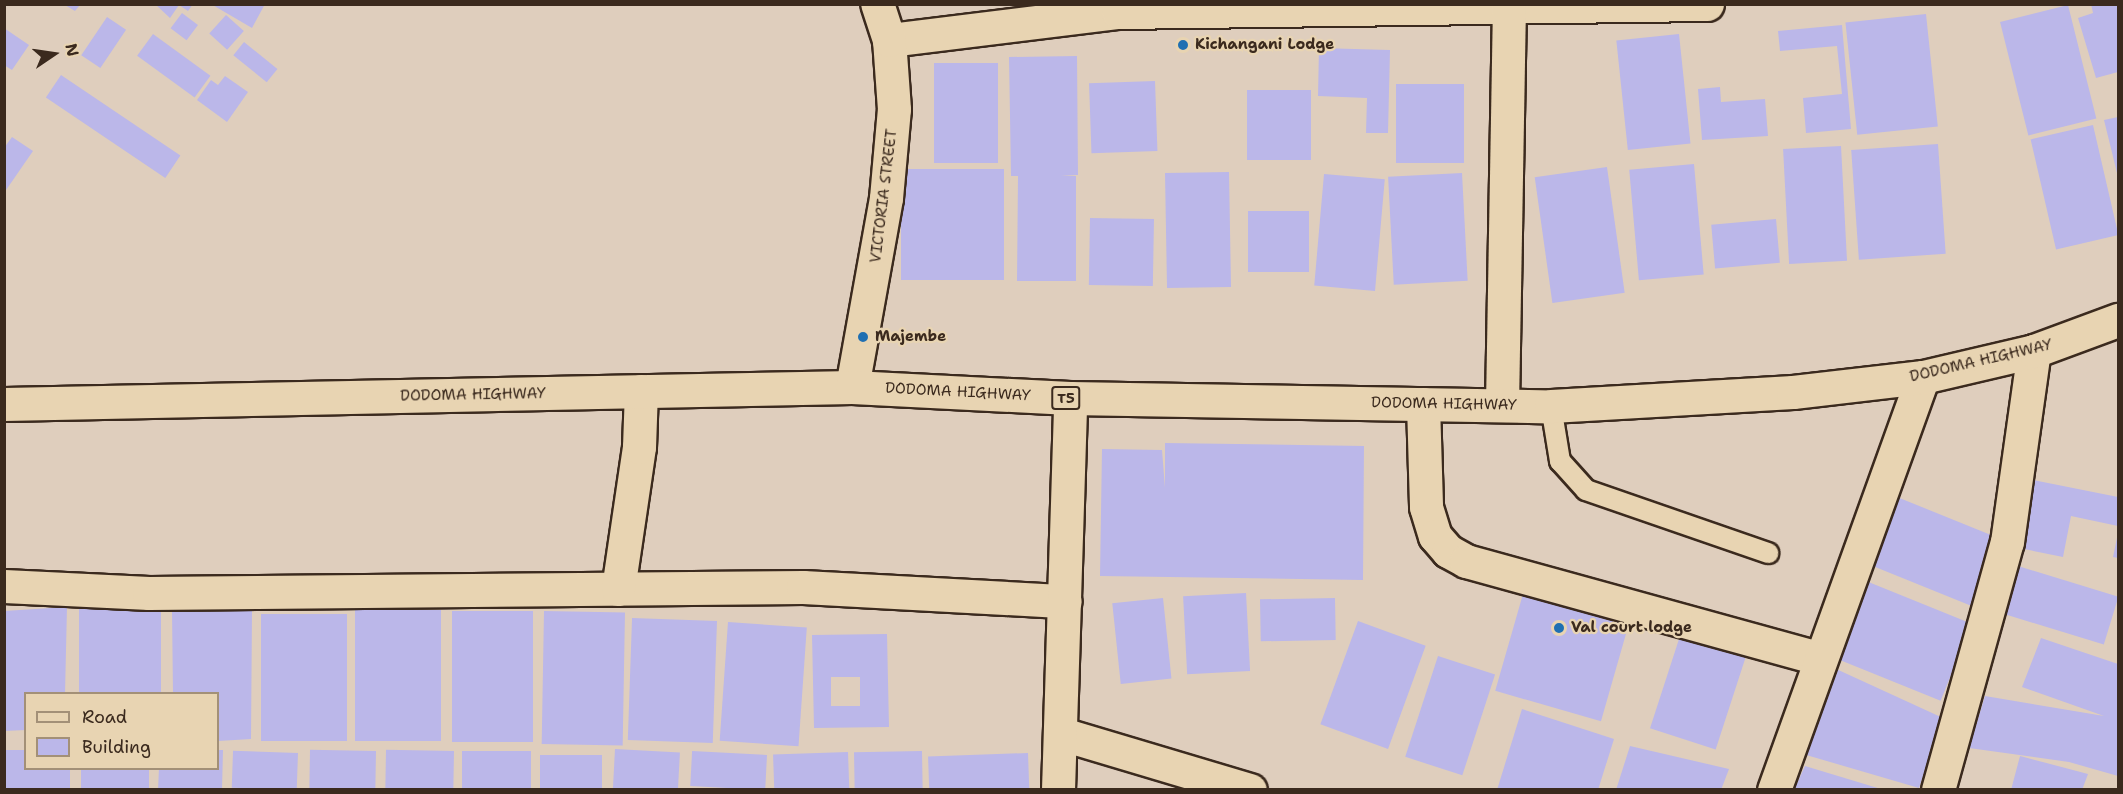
<!DOCTYPE html>
<style>
body{margin:0}
#map{position:relative;width:2123px;height:794px;overflow:hidden;background:#dfcebd;font-family:"Shantell Sans",sans-serif}
div>[style]{position:absolute}
.building>*{inset:0;background:#bbb7e9;transform-origin:0 0}
.roads{filter:drop-shadow(2px 0 #3b2a1e) drop-shadow(-2px 0 #3b2a1e) drop-shadow(0 2px #3b2a1e) drop-shadow(0 -2px #3b2a1e)}
.lane>*{height:20px;margin:-10px;padding:0 10px;transform-origin:10px;border-radius:10px;background:#e8d4b2}
.street>*{height:33px;margin:-16.5px;padding:0 16.5px;transform-origin:16.5px;border-radius:16.5px;background:#e8d4b2}
.highway>*{height:33px;margin:-16.5px;padding:0 16.5px;transform-origin:16.5px;border-radius:16.5px;background:#e8d4b2}
.dots>*{width:16px;height:16px;translate:-50% -50%;box-sizing:border-box;border:3px solid #e8d4b2;border-radius:50%}
span{translate:-50% -50%;white-space:nowrap;text-align:center;line-height:1.15;-webkit-text-stroke:4.5px #e8d4b2;paint-order:stroke}
.shield-label span{padding:2px 4px;background:#e8d4b2;border:2px solid;border-radius:4px;-webkit-text-stroke-width:0}
.shield-label{font-size:14px;color:#3b2a1e;font-weight:700}
.poi-label{font-size:15px;color:#3b2a1e;font-weight:700}
.left{translate:0 -50%;text-align:left}
.street-label{font-size:15px;color:#3b2a1e}
.frame{position:absolute;inset:0;border:6px solid #3b2a1e;pointer-events:none}
.legend{position:absolute;left:24px;top:692px;width:195px;height:78px;box-sizing:border-box;background:#e8d4b2;border:2px solid #a39077;margin:0;padding:8px 10px;list-style:none;font-size:18px;color:#3b2a1e}
.legend li{display:flex;align-items:center;gap:12px;height:30px}
.legend b{width:30px;border:2px solid #a39077}
.north{position:absolute;left:24px;top:24px;width:60px;height:60px;-webkit-text-stroke:4px #e8d4b2;paint-order:stroke;rotate:77deg;font-size:16px;font-weight:700;line-height:24px;text-align:center;color:#3b2a1e}
.north::after{content:'';display:block;margin:auto;width:21px;height:27px;background:#3b2a1e;clip-path:polygon(50% 0,100% 100%,50% 72%,0 100%)}
</style>
<div id="map">
<div class="building">
<i style="clip-path:polygon(155px 4px,193px 4px,188px 11px,179px 5px,170px 18px)"></i>
<i style="clip-path:polygon(211px 4px,265px 4px,252px 28px)"></i>
<i style="clip-path:polygon(2091px 4px,2118px 4px,2118px 72px,2096px 78px,2078px 18px,2093px 13px)"></i>
<i style="clip-path:polygon(65px 5px,80px 5px,75px 11px)"></i>
<i style="left:2068px;top:5px;width:117px;height:70px;rotate:76deg"></i>
<i style="left:182px;top:13px;width:20px;height:19px;rotate:37deg"></i>
<i style="left:1926px;top:14px;width:113px;height:81px;rotate:84deg"></i>
<i style="left:226px;top:15px;width:24px;height:25px;rotate:42deg"></i>
<i style="left:107px;top:17px;width:23px;height:46px;rotate:34deg"></i>
<i style="clip-path:polygon(1842px 25px,1851px 129px,1806px 133px,1803px 98px,1842px 94px,1837px 46px,1780px 51px,1778px 31px)"></i>
<i style="clip-path:polygon(4px 28px,29px 45px,12px 70px,4px 65px)"></i>
<i style="left:153px;top:34px;width:71px;height:27px;rotate:36deg"></i>
<i style="left:1679px;top:34px;width:110px;height:63px;rotate:84deg"></i>
<i style="left:244px;top:42px;width:43px;height:17px;rotate:39deg"></i>
<i style="clip-path:polygon(1319px 48px,1390px 50px,1388px 133px,1366px 133px,1367px 98px,1318px 96px)"></i>
<i style="clip-path:polygon(1077px 56px,1078px 175px,1061px 175px,1076px 176px,1076px 281px,1017px 281px,1018px 176px,1011px 176px,1009px 57px)"></i>
<i style="left:934px;top:63px;width:64px;height:100px"></i>
<i style="left:61px;top:75px;width:144px;height:27px;rotate:34deg"></i>
<i style="clip-path:polygon(225px 76px,248px 92px,227px 122px,197px 100px,211px 80px,218px 85px)"></i>
<i style="left:1155px;top:81px;width:70px;height:66px;rotate:88deg"></i>
<i style="left:1464px;top:84px;width:79px;height:68px;rotate:90deg"></i>
<i style="clip-path:polygon(1720px 87px,1721px 102px,1765px 99px,1768px 136px,1702px 140px,1698px 89px)"></i>
<i style="left:1247px;top:90px;width:64px;height:70px"></i>
<i style="clip-path:polygon(2118px 117px,2118px 177px,2104px 120px)"></i>
<i style="left:2093px;top:125px;width:113px;height:64px;rotate:77deg"></i>
<i style="clip-path:polygon(12px 137px,33px 151px,4px 193px,4px 148px)"></i>
<i style="left:1938px;top:144px;width:110px;height:87px;rotate:86deg"></i>
<i style="left:1841px;top:146px;width:115px;height:58px;rotate:87deg"></i>
<i style="left:1694px;top:164px;width:111px;height:65px;rotate:85deg"></i>
<i style="left:1607px;top:167px;width:127px;height:73px;rotate:82deg"></i>
<i style="left:901px;top:169px;width:103px;height:111px"></i>
<i style="left:1229px;top:172px;width:115px;height:64px;rotate:89deg"></i>
<i style="left:1462px;top:173px;width:108px;height:74px;rotate:87deg"></i>
<i style="left:1324px;top:174px;width:61px;height:112px;rotate:5deg"></i>
<i style="left:1248px;top:211px;width:61px;height:61px"></i>
<i style="left:1090px;top:218px;width:64px;height:67px;rotate:1deg"></i>
<i style="left:1776px;top:219px;width:44px;height:65px;rotate:85deg"></i>
<i style="clip-path:polygon(1165px 443px,1364px 446px,1363px 580px,1100px 576px,1102px 449px,1162px 450px,1165px 488px)"></i>
<i style="clip-path:polygon(2033px 480px,2118px 497px,2118px 526px,2071px 516px,2063px 557px,2019px 548px)"></i>
<i style="left:1897px;top:497px;width:110px;height:73px;rotate:22deg"></i>
<i style="clip-path:polygon(2118px 533px,2118px 558px,2113px 557px)"></i>
<i style="left:2018px;top:566px;width:105px;height:50px;rotate:17deg"></i>
<i style="left:1866px;top:581px;width:114px;height:83px;rotate:22deg"></i>
<i style="left:1525px;top:587px;width:110px;height:108px;rotate:16deg"></i>
<i style="left:1246px;top:593px;width:78px;height:63px;rotate:87deg"></i>
<i style="left:1163px;top:598px;width:81px;height:51px;rotate:84deg"></i>
<i style="left:1335px;top:598px;width:42px;height:75px;rotate:89deg"></i>
<i style="left:79px;top:606px;width:82px;height:88px"></i>
<i style="clip-path:polygon(67px 607px,65px 694px,26px 694px,26px 730px,4px 731px,4px 611px)"></i>
<i style="left:441px;top:610px;width:131px;height:86px;rotate:90deg"></i>
<i style="clip-path:polygon(172px 611px,252px 611px,251px 739px,218px 741px,218px 694px,173px 694px)"></i>
<i style="left:452px;top:611px;width:81px;height:131px"></i>
<i style="left:544px;top:611px;width:81px;height:133px;rotate:1deg"></i>
<i style="left:261px;top:614px;width:86px;height:127px"></i>
<i style="left:717px;top:621px;width:122px;height:85px;rotate:92deg"></i>
<i style="left:1358px;top:621px;width:72px;height:110px;rotate:20deg"></i>
<i style="left:728px;top:622px;width:79px;height:119px;rotate:4deg"></i>
<i style="clip-path:polygon(evenodd,887px 634px,889px 727px,814px 728px,812px 635px,887px 634px,831px 677px,860px 677px,860px 706px,831px 706px,831px 677px)"></i>
<i style="left:1680px;top:636px;width:69px;height:97px;rotate:18deg"></i>
<i style="clip-path:polygon(2041px 638px,2118px 664px,2118px 776px,2069px 762px,1969px 748px,1985px 696px,2104px 716px,2022px 687px)"></i>
<i style="left:1438px;top:656px;width:60px;height:106px;rotate:18deg"></i>
<i style="clip-path:polygon(1834px 668px,1943px 718px,1919px 788px,1796px 752px)"></i>
<i style="clip-path:polygon(1522px 709px,1614px 739px,1598px 790px,1497px 790px)"></i>
<i style="clip-path:polygon(1630px 746px,1729px 769px,1721px 790px,1616px 790px)"></i>
<i style="left:615px;top:749px;width:65px;height:41px;rotate:3deg"></i>
<i style="clip-path:polygon(4px 750px,26px 750px,26px 768px,70px 768px,70px 790px,4px 790px)"></i>
<i style="clip-path:polygon(218px 750px,223px 750px,222px 790px,158px 790px,159px 768px,218px 768px)"></i>
<i style="left:376px;top:751px;width:39px;height:66px;rotate:91deg"></i>
<i style="left:454px;top:751px;width:39px;height:68px;rotate:91deg"></i>
<i style="left:462px;top:751px;width:69px;height:39px"></i>
<i style="left:922px;top:751px;width:39px;height:68px;rotate:89deg"></i>
<i style="left:848px;top:752px;width:38px;height:75px;rotate:88deg"></i>
<i style="left:298px;top:753px;width:37px;height:65px;rotate:92deg"></i>
<i style="left:1028px;top:753px;width:37px;height:100px;rotate:88deg"></i>
<i style="left:540px;top:755px;width:62px;height:35px"></i>
<i style="left:767px;top:755px;width:35px;height:75px;rotate:93deg"></i>
<i style="clip-path:polygon(2020px 756px,2088px 774px,2082px 790px,2011px 790px)"></i>
<i style="clip-path:polygon(1805px 766px,1881px 789px,1881px 790px,1794px 790px)"></i>
<i style="left:81px;top:768px;width:68px;height:22px"></i>
</div>
<div class="roads">
<div class="lane">
<i style="left:1551px;top:406px;width:56px;rotate:80.7deg"></i>
<i style="left:1560px;top:461px;width:39px;rotate:48deg"></i>
<i style="left:1586px;top:490px;width:193px;rotate:19.1deg"></i>
</div>
<div class="street">
<i style="left:889px;top:40px;width:231px;rotate:-7deg"></i>
<i style="left:1118px;top:12px;width:589px;rotate:-0.78deg"></i>
<i style="left:852px;top:387px;width:192px;rotate:-79.8deg"></i>
<i style="left:886px;top:198px;width:89px;rotate:-84.9deg"></i>
<i style="left:894px;top:109px;width:69px;rotate:-94.1deg"></i>
<i style="left:889px;top:40px;width:38px;rotate:-108deg"></i>
<i style="left:1423px;top:404px;width:103px;rotate:88.3deg"></i>
<i style="left:1426px;top:507px;width:30px;rotate:73deg"></i>
<i style="left:1435px;top:536px;width:20px;rotate:49deg"></i>
<i style="left:1448px;top:551px;width:21px;rotate:29deg"></i>
<i style="left:1466px;top:561px;width:365px;rotate:15.4deg"></i>
<i style="left:1502px;top:405px;width:397px;rotate:-89deg"></i>
<i style="left:4px;top:586px;width:145px;rotate:2.8deg"></i>
<i style="left:149px;top:593px;width:654px;rotate:-0.53deg"></i>
<i style="left:803px;top:587px;width:262px;rotate:3.1deg"></i>
<i style="left:618px;top:589px;width:144px;rotate:-81.6deg"></i>
<i style="left:639px;top:447px;width:56px;rotate:-88deg"></i>
<i style="left:1062px;top:734px;width:196px;rotate:16.6deg"></i>
<i style="left:1058px;top:790px;width:392px;rotate:-88.2deg"></i>
<i style="left:1774px;top:790px;width:439px;rotate:-70.2deg"></i>
<i style="left:1938px;top:790px;width:257px;rotate:-74.5deg"></i>
<i style="left:2007px;top:542px;width:193px;rotate:-82deg"></i>
</div>
<div class="highway">
<i style="left:4px;top:404px;width:848px;rotate:-1.15deg"></i>
<i style="left:852px;top:387px;width:218px;rotate:2.9deg"></i>
<i style="left:1070px;top:398px;width:481px;rotate:1deg"></i>
<i style="left:1551px;top:406px;width:242px;rotate:-3.3deg"></i>
<i style="left:1793px;top:392px;width:131px;rotate:-6.6deg"></i>
<i style="left:1923px;top:377px;width:114px;rotate:-13.2deg"></i>
<i style="left:2034px;top:351px;width:90px;rotate:-20.3deg"></i>
</div>
</div>
<div class="dots">
<i style="left:1183px;top:45px;background:#1f6fb2"></i>
<i style="left:863px;top:337px;background:#1f6fb2"></i>
<i style="left:1559px;top:628px;background:#1f6fb2"></i>
</div>
<div class="shield-label">
<span style="left:1066px;top:398px">T5</span>
</div>
<div class="poi-label">
<span class="left" style="left:1195px;top:45px">Kichangani Lodge</span>
<span class="left" style="left:875px;top:337px">Majembe</span>
<span class="left" style="left:1571px;top:628px">Val court lodge</span>
</div>
<div class="street-label">
<span style="left:884px;top:196px;rotate:-83deg">VICTORIA STREET</span>
<span style="left:1981px;top:361px;rotate:-13deg">DODOMA HIGHWAY</span>
<span style="left:958px;top:392px;rotate:3deg">DODOMA HIGHWAY</span>
<span style="left:473px;top:395px;rotate:-1deg">DODOMA HIGHWAY</span>
<span style="left:1444px;top:404px;rotate:1deg">DODOMA HIGHWAY</span>
</div>
<div class="frame"></div>
<ul class="legend">
<li><b style="height:8px;background:#e8d4b2"></b>Road</li>
<li><b style="height:16px;background:#bbb7e9"></b>Building</li>
</ul>
<div class="north">N</div>
</div>
